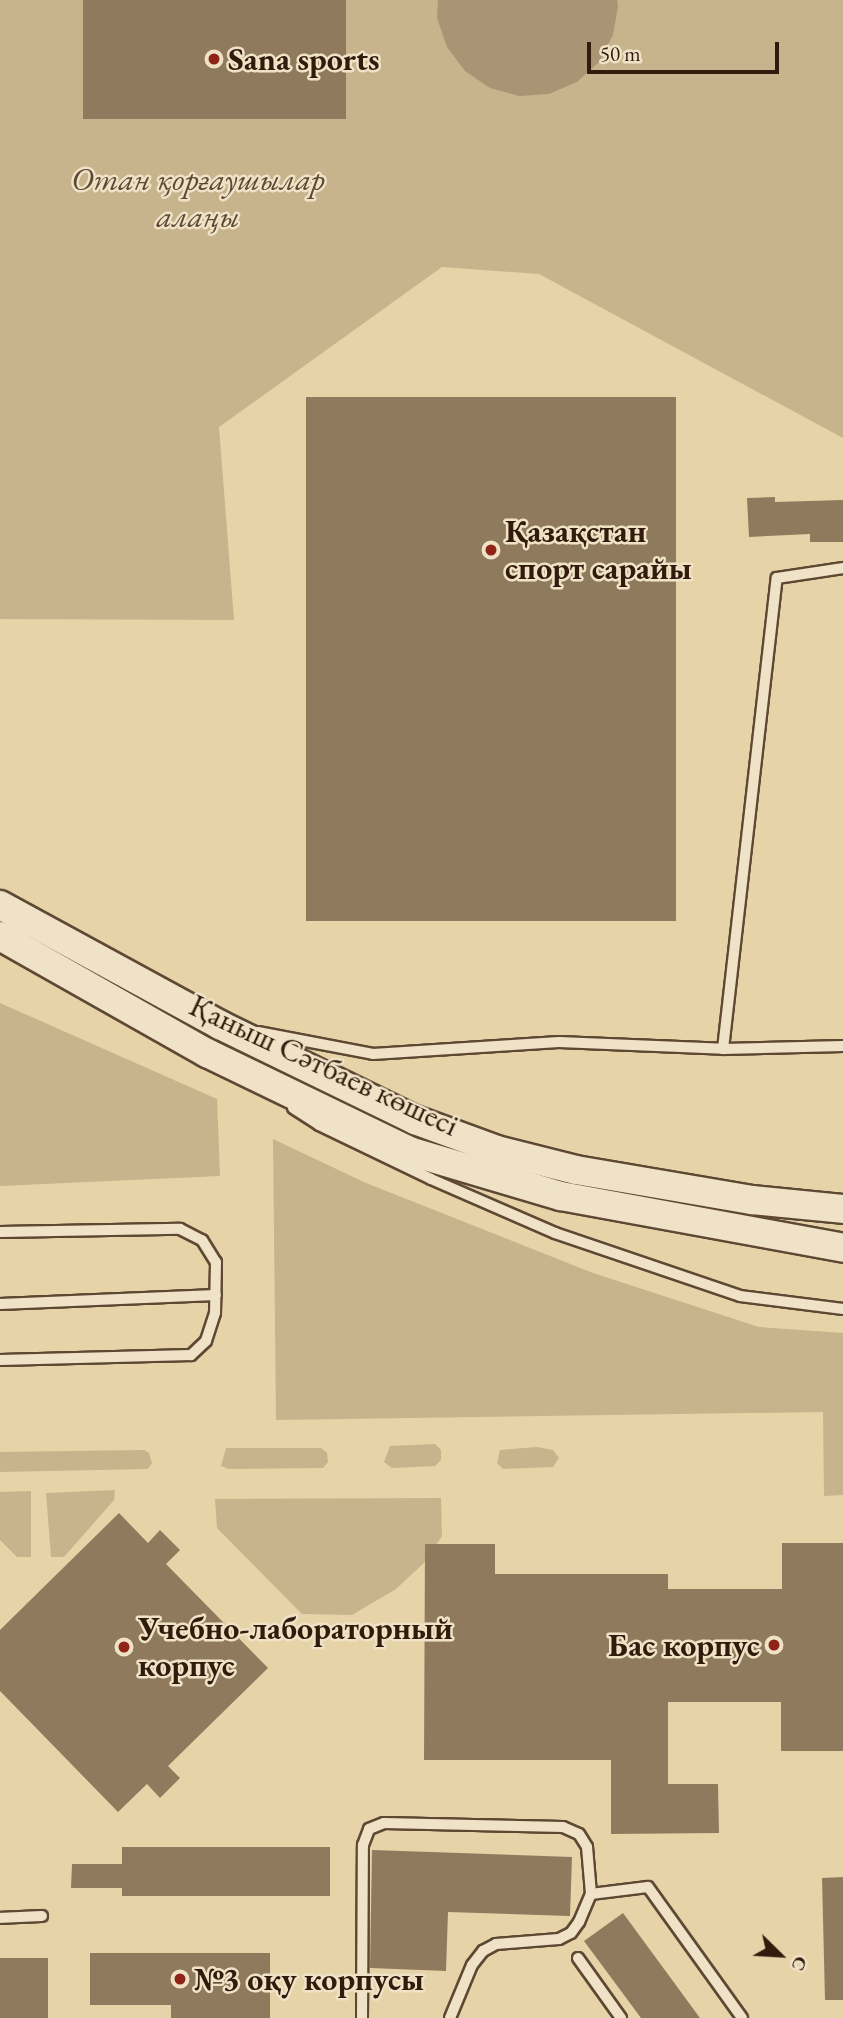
<!DOCTYPE html>
<meta charset="utf-8">
<style>
body{margin:0}
#map{position:relative;width:843px;height:2018px;overflow:hidden;background:#e6d3a8;font-family:"EB Garamond",serif}
div>[style]{position:absolute}
.green>*{inset:0;background:#c7b48d}
.water>*{inset:0;background:#a99473}
.building>*{inset:0;background:#907a5d;transform-origin:0 0}
.roads{filter:drop-shadow(2px 0 #5f4833) drop-shadow(-2px 0 #5f4833) drop-shadow(0 2px #5f4833) drop-shadow(0 -2px #5f4833)}
.service>*{height:10px;margin:-5px;padding:0 5px;transform-origin:5px;border-radius:5px;background:#efe2c6}
.secondary>*{height:28px;margin:-14px;padding:0 14px;transform-origin:14px;border-radius:14px;background:#efe2c6}
.dots>*{width:19px;height:19px;translate:-50% -50%;box-sizing:border-box;border:4px solid #efe2c6;border-radius:50%}
span{translate:-50% -50%;white-space:nowrap;text-align:center;line-height:1.15;-webkit-text-stroke:5px #efe2c6;paint-order:stroke}
.poi-label{font-size:32px;color:#321a0c;font-weight:700}
.left{translate:0 -50%;text-align:left}
.right{translate:-100% -50%;text-align:right}
.park-label{font-size:32px;color:#5f4833;font-style:italic}
.street-label{font-size:32px;color:#321a0c}
.north{position:absolute;left:745px;top:1920px;width:70px;height:70px;-webkit-text-stroke:5px #efe2c6;paint-order:stroke;rotate:114deg;font-size:19px;font-weight:700;line-height:28px;text-align:center;color:#321a0c}
.north::after{content:'';display:block;margin:auto;width:24px;height:32px;background:#321a0c;clip-path:polygon(50% 0,100% 100%,50% 72%,0 100%)}
.scale{position:absolute;left:587px;top:42px;width:192px;height:32px;box-sizing:border-box;border:4px solid #321a0c;border-top:0;padding-left:9px;font-size:21px;line-height:24px;white-space:nowrap;color:#321a0c;-webkit-text-stroke:5px #efe2c6;paint-order:stroke}
</style>
<div id="map">
<div class="green">
<i style="clip-path:polygon(0 0,843px 0,843px 438px,539px 274px,442px 267px,219px 427px,234px 620px,0 619px)"></i>
<i style="clip-path:polygon(0 1003px,217px 1099px,220px 1176px,0 1186px)"></i>
<i style="clip-path:polygon(273px 1139px,366px 1183px,593px 1273px,759px 1327px,843px 1333px,843px 1495px,824px 1496px,823px 1412px,276px 1420px)"></i>
<i style="clip-path:polygon(435px 1444px,441px 1450px,441px 1460px,435px 1466px,392px 1468px,384px 1462px,390px 1446px)"></i>
<i style="clip-path:polygon(537px 1447px,553px 1450px,559px 1458px,553px 1467px,503px 1469px,497px 1463px,500px 1450px)"></i>
<i style="clip-path:polygon(226px 1448px,321px 1448px,327px 1453px,328px 1462px,323px 1468px,229px 1469px,221px 1466px)"></i>
<i style="clip-path:polygon(144px 1450px,149px 1453px,152px 1463px,148px 1469px,0 1472px,0 1452px)"></i>
<i style="clip-path:polygon(115px 1490px,114px 1500px,64px 1557px,51px 1557px,46px 1493px)"></i>
<i style="clip-path:polygon(31px 1491px,31px 1557px,17px 1557px,0 1540px,0 1492px)"></i>
<i style="clip-path:polygon(441px 1498px,442px 1536px,423px 1564px,396px 1589px,352px 1615px,302px 1614px,217px 1528px,215px 1499px)"></i>
</div>
<div class="water">
<i style="clip-path:polygon(438px 0,617px 0,618px 6px,613px 35px,599px 62px,577px 82px,549px 94px,519px 96px,490px 88px,465px 71px,447px 47px,437px 18px)"></i>
</div>
<div class="building">
<i style="left:83px;top:0;width:263px;height:119px"></i>
<i style="left:676px;top:397px;width:524px;height:370px;rotate:90deg"></i>
<i style="clip-path:polygon(775px 497px,775px 502px,843px 500px,843px 542px,810px 542px,810px 534px,749px 537px,747px 498px)"></i>
<i style="clip-path:polygon(119px 1513px,148px 1543px,160px 1530px,180px 1550px,166px 1564px,268px 1668px,168px 1766px,180px 1778px,160px 1798px,147px 1784px,118px 1812px,0 1691px,0 1630px)"></i>
<i style="clip-path:polygon(782px 1543px,843px 1543px,843px 1751px,781px 1751px,781px 1702px,668px 1702px,668px 1784px,718px 1784px,719px 1833px,611px 1834px,611px 1760px,424px 1760px,425px 1544px,495px 1544px,495px 1574px,668px 1574px,668px 1589px,782px 1589px)"></i>
<i style="clip-path:polygon(122px 1847px,330px 1847px,330px 1896px,122px 1896px,122px 1888px,71px 1888px,72px 1864px,122px 1864px)"></i>
<i style="clip-path:polygon(372px 1850px,572px 1857px,570px 1916px,448px 1912px,446px 1971px,370px 1968px)"></i>
<i style="clip-path:polygon(843px 1877px,843px 2000px,825px 2000px,822px 1878px)"></i>
<i style="clip-path:polygon(623px 1913px,700px 2018px,641px 2018px,584px 1941px)"></i>
<i style="clip-path:polygon(90px 1953px,270px 1953px,270px 2018px,171px 2018px,171px 2005px,90px 2005px)"></i>
<i style="left:0;top:1958px;width:48px;height:60px"></i>
</div>
<div class="roads">
<div class="service">
<i style="left:258px;top:1032px;width:117px;rotate:10.8deg"></i>
<i style="left:373px;top:1054px;width:186px;rotate:-3.7deg"></i>
<i style="left:559px;top:1042px;width:164px;rotate:2.4deg"></i>
<i style="left:723px;top:1049px;width:120px;rotate:-1.4deg"></i>
<i style="left:723px;top:1049px;width:474px;rotate:-83.5deg"></i>
<i style="left:777px;top:578px;width:67px;rotate:-8.6deg"></i>
<i style="left:293px;top:1108px;width:31px;rotate:33deg"></i>
<i style="left:319px;top:1125px;width:124px;rotate:25.7deg"></i>
<i style="left:431px;top:1179px;width:135px;rotate:23.5deg"></i>
<i style="left:555px;top:1233px;width:195px;rotate:18.8deg"></i>
<i style="left:740px;top:1296px;width:104px;rotate:7.2deg"></i>
<i style="left:0;top:1232px;width:180px;rotate:-1deg"></i>
<i style="left:180px;top:1229px;width:25px;rotate:27deg"></i>
<i style="left:202px;top:1240px;width:26px;rotate:58deg"></i>
<i style="left:216px;top:1262px;width:51px;rotate:91.1deg"></i>
<i style="left:215px;top:1313px;width:29px;rotate:108deg"></i>
<i style="left:206px;top:1341px;width:21px;rotate:137deg"></i>
<i style="left:191px;top:1355px;width:191px;rotate:178.5deg"></i>
<i style="left:0;top:1304px;width:216px;rotate:-2.4deg"></i>
<i style="left:0;top:1918px;width:42px;rotate:-2.7deg"></i>
<i style="left:578px;top:1958px;width:74px;rotate:54.4deg"></i>
<i style="left:362px;top:2018px;width:173px;rotate:-89.7deg"></i>
<i style="left:363px;top:1845px;width:17px;rotate:-69deg"></i>
<i style="left:369px;top:1829px;width:16px;rotate:-22deg"></i>
<i style="left:384px;top:1823px;width:179px;rotate:1.3deg"></i>
<i style="left:563px;top:1827px;width:17px;rotate:24deg"></i>
<i style="left:579px;top:1834px;width:15px;rotate:58deg"></i>
<i style="left:587px;top:1847px;width:47px;rotate:85.1deg"></i>
<i style="left:450px;top:2018px;width:57px;rotate:-67.5deg"></i>
<i style="left:472px;top:1965px;width:18px;rotate:-52deg"></i>
<i style="left:483px;top:1951px;width:15px;rotate:-28deg"></i>
<i style="left:496px;top:1944px;width:63px;rotate:-4.5deg"></i>
<i style="left:559px;top:1939px;width:13px;rotate:-27deg"></i>
<i style="left:571px;top:1933px;width:14px;rotate:-54deg"></i>
<i style="left:579px;top:1922px;width:30px;rotate:-67deg"></i>
<i style="left:591px;top:1894px;width:57px;rotate:-7deg"></i>
<i style="left:648px;top:1887px;width:161px;rotate:54.3deg"></i>
</div>
<div class="secondary">
<i style="left:0;top:905px;width:251px;rotate:28.6deg"></i>
<i style="left:220px;top:1025px;width:217px;rotate:26deg"></i>
<i style="left:415px;top:1120px;width:87px;rotate:20.1deg"></i>
<i style="left:497px;top:1150px;width:81px;rotate:14.2deg"></i>
<i style="left:576px;top:1170px;width:179px;rotate:9.7deg"></i>
<i style="left:752px;top:1200px;width:91px;rotate:5.6deg"></i>
<i style="left:0;top:936px;width:238px;rotate:29.5deg"></i>
<i style="left:207px;top:1053px;width:228px;rotate:25.8deg"></i>
<i style="left:412px;top:1152px;width:155px;rotate:16.5deg"></i>
<i style="left:561px;top:1196px;width:287px;rotate:10.4deg"></i>
</div>
</div>
<div class="dots">
<i style="left:214px;top:59px;background:#8f2418"></i>
<i style="left:491px;top:550px;background:#8f2418"></i>
<i style="left:774px;top:1645px;background:#8f2418"></i>
<i style="left:124px;top:1647px;background:#8f2418"></i>
<i style="left:180px;top:1979px;background:#8f2418"></i>
</div>
<div class="poi-label">
<span class="left" style="left:228px;top:59px">Sana sports</span>
<span class="left" style="left:505px;top:550px">Қазақстан<br>спорт сарайы</span>
<span class="left" style="left:138px;top:1647px">Учебно-лабораторный<br>корпус</span>
<span class="right" style="left:760px;top:1645px">Бас корпус</span>
<span class="left" style="left:194px;top:1979px">№3 оқу корпусы</span>
</div>
<div class="park-label">
<span style="left:198px;top:198px">Отан қорғаушылар<br>алаңы</span>
</div>
<div class="street-label">
<span style="left:324px;top:1065px;rotate:25deg">Қаныш Сәтбаев көшесі</span>
</div>
<div class="north">С</div>
<div class="scale">50 m</div>
</div>
